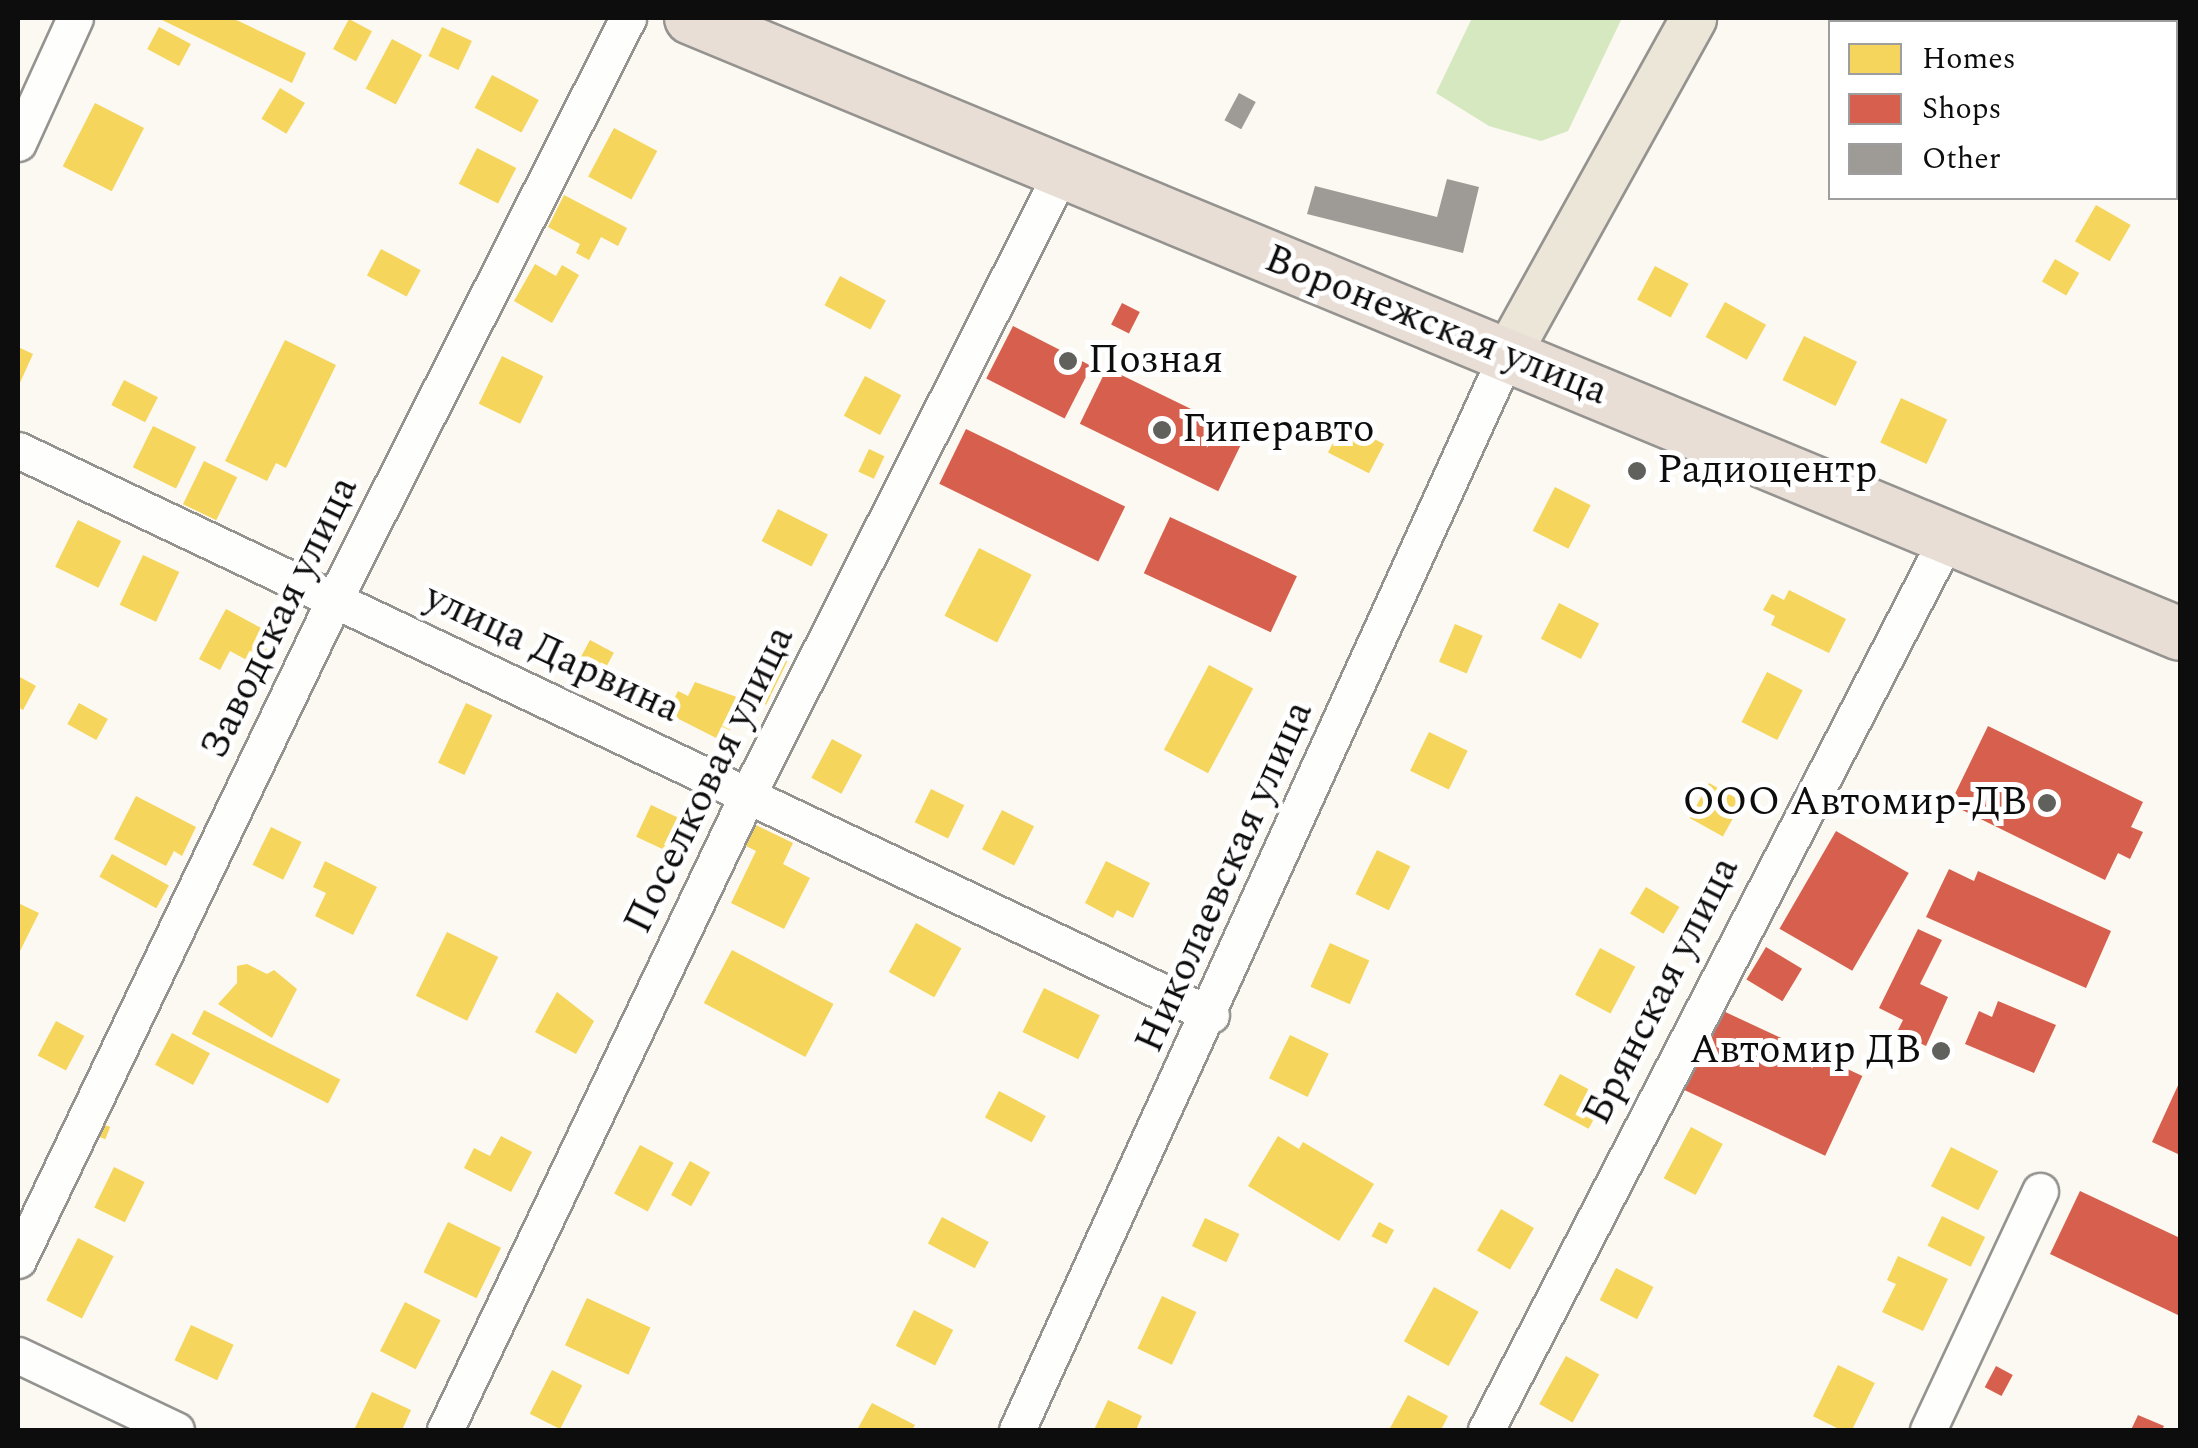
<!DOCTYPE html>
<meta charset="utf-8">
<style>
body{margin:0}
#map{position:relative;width:2198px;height:1448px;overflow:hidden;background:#fbf9f1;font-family:Spectral,serif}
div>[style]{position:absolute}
.forest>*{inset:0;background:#d6e8bf}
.homes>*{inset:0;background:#f6d55c;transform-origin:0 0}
.shops>*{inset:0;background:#d6604d;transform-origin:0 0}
.building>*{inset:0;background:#9e9b97;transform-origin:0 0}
.roads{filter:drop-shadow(2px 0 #949390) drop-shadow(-2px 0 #949390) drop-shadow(0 2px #949390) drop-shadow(0 -2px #949390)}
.minor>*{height:35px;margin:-17.5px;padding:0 17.5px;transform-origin:17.5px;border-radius:17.5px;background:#fefefd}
.major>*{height:45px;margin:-22.5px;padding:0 22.5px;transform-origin:22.5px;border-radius:22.5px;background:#ece6d8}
.highway>*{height:52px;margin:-26px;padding:0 26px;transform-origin:26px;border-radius:26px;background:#e9ded5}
.dots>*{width:28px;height:28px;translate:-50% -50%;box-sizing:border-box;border:5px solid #fff;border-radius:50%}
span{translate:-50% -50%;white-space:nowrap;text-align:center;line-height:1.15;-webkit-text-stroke:10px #fff;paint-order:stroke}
.street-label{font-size:40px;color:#0d0d0d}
.poi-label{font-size:40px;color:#0d0d0d}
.left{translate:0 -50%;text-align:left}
.right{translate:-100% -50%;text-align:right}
.frame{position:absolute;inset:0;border:20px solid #0d0d0d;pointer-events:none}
.legend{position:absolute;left:1828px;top:20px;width:350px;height:180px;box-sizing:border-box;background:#fff;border:2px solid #9e9e9e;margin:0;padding:12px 18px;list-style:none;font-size:30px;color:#0d0d0d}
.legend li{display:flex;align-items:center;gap:20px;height:50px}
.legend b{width:50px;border:2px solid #9e9e9e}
</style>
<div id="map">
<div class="forest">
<i style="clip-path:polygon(1472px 18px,1622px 18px,1568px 131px,1541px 141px,1489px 126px,1436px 93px)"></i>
</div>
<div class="homes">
<i style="clip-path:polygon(158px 18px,232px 18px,306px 53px,292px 83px)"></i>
<i style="left:349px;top:19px;width:26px;height:34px;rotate:28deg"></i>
<i style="left:159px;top:27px;width:36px;height:25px;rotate:28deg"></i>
<i style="left:442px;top:27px;width:33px;height:32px;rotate:25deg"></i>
<i style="left:392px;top:39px;width:34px;height:56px;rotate:28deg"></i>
<i style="clip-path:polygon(2180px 72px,2180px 104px,2176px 100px)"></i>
<i style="left:492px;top:75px;width:53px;height:37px;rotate:28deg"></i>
<i style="left:280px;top:88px;width:29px;height:36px;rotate:31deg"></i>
<i style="left:95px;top:103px;width:55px;height:71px;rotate:27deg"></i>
<i style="left:614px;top:128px;width:49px;height:55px;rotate:28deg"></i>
<i style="left:477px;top:148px;width:44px;height:40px;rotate:27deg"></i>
<i style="clip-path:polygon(564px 195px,627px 228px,618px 246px,601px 237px,589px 260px,576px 253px,580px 244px,548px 227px)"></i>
<i style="left:2096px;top:205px;width:40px;height:42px;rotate:30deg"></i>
<i style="left:381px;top:249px;width:45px;height:30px;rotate:28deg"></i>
<i style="left:2055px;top:259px;width:28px;height:26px;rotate:30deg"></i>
<i style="clip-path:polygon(535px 264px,556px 276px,562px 265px,579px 275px,552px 323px,514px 301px)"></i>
<i style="left:1655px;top:266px;width:38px;height:38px;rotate:28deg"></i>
<i style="left:840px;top:276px;width:52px;height:33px;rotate:28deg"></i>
<i style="left:1725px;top:302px;width:47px;height:40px;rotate:29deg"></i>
<i style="left:1804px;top:336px;width:59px;height:49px;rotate:26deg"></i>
<i style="clip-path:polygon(285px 340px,336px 365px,286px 468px,276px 463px,267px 481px,225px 461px)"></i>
<i style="clip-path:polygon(18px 347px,33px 354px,18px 387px)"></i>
<i style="left:502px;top:356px;width:46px;height:53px;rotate:26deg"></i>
<i style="left:865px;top:376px;width:41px;height:45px;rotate:28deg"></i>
<i style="left:124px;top:380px;width:38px;height:28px;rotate:27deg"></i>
<i style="left:1901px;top:398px;width:51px;height:49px;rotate:25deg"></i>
<i style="left:1343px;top:423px;width:46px;height:33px;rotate:27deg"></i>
<i style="left:153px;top:426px;width:48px;height:46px;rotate:26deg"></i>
<i style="left:869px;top:449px;width:17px;height:25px;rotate:25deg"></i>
<i style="left:204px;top:461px;width:37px;height:48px;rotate:26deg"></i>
<i style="left:1555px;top:487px;width:40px;height:49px;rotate:27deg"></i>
<i style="left:778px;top:509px;width:56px;height:36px;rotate:27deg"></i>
<i style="left:78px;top:520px;width:48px;height:52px;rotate:26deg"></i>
<i style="left:979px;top:548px;width:59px;height:76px;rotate:27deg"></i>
<i style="left:143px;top:555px;width:40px;height:55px;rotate:25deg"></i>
<i style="clip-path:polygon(1789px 590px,1846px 619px,1829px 653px,1771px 625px,1775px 616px,1763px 610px,1772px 594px,1784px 600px)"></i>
<i style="left:1559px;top:603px;width:45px;height:40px;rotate:27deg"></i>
<i style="clip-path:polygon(226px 609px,274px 635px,258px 666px,230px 651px,220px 670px,199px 659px)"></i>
<i style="left:1455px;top:624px;width:30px;height:41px;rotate:23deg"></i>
<i style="left:590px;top:640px;width:27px;height:27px;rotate:28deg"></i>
<i style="left:766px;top:648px;width:25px;height:51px;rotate:26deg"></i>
<i style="left:1209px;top:665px;width:50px;height:96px;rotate:28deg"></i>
<i style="left:1767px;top:672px;width:40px;height:56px;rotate:27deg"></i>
<i style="clip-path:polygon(18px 676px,36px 686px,23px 710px,18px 707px)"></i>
<i style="clip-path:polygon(695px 682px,745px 700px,724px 742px,667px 713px,678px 691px,688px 696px)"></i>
<i style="left:79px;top:703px;width:33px;height:24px;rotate:29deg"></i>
<i style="left:466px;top:703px;width:29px;height:66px;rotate:25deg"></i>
<i style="left:1429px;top:732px;width:43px;height:43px;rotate:26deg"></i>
<i style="left:832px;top:739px;width:34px;height:44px;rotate:28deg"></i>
<i style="left:1709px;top:783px;width:38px;height:40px;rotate:29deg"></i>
<i style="left:931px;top:789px;width:37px;height:37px;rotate:26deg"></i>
<i style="clip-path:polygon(136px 796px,196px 827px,182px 856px,174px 851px,166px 866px,114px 839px)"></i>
<i style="left:651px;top:805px;width:42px;height:35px;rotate:25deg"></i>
<i style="left:1002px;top:810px;width:36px;height:44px;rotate:27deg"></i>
<i style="clip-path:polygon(756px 825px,793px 843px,783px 864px,810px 878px,784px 929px,731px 903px,756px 851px,746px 846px)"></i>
<i style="left:271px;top:827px;width:34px;height:42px;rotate:26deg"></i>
<i style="left:1377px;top:850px;width:37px;height:49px;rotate:26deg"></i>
<i style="left:112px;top:854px;width:65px;height:26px;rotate:29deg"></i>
<i style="clip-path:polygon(325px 861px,377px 887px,353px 935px,315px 916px,326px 893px,313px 887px)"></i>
<i style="clip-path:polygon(1106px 861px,1150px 883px,1133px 918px,1117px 910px,1113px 918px,1085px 903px)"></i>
<i style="left:1646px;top:887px;width:39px;height:31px;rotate:31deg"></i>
<i style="clip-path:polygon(18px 903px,39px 913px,18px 955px)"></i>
<i style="left:916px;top:923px;width:52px;height:56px;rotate:29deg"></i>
<i style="left:447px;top:932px;width:57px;height:71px;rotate:26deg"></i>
<i style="left:1330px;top:943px;width:43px;height:48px;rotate:24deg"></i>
<i style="left:1600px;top:948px;width:40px;height:53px;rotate:28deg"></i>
<i style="left:732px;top:950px;width:115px;height:60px;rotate:28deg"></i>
<i style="clip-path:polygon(247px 964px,267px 974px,274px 970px,297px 989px,272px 1038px,218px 1004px,237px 983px,237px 966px)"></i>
<i style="left:1044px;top:988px;width:62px;height:49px;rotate:26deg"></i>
<i style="clip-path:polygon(557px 992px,594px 1021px,576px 1054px,535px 1032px)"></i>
<i style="left:204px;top:1010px;width:153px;height:27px;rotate:27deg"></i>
<i style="left:56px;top:1021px;width:32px;height:39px;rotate:28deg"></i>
<i style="left:172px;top:1033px;width:43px;height:36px;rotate:28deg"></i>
<i style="left:1290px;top:1035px;width:43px;height:48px;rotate:26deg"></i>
<i style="left:1560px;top:1074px;width:51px;height:35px;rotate:28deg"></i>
<i style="left:999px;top:1091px;width:53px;height:30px;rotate:28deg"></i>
<i style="left:100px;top:1123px;width:11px;height:13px;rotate:22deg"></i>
<i style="left:1691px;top:1127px;width:36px;height:58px;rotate:28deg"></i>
<i style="clip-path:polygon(501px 1136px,532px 1152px,511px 1192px,464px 1168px,474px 1148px,490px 1156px)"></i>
<i style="clip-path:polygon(1278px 1136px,1299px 1149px,1303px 1142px,1374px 1184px,1339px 1241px,1248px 1186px)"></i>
<i style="left:640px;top:1145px;width:38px;height:55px;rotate:28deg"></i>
<i style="left:1951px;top:1147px;width:53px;height:44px;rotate:27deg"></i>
<i style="left:690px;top:1161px;width:23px;height:39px;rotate:29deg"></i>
<i style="left:114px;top:1167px;width:34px;height:45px;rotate:26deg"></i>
<i style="left:1501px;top:1209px;width:38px;height:48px;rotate:30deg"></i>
<i style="left:1942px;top:1216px;width:48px;height:33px;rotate:26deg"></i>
<i style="left:942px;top:1217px;width:53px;height:30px;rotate:28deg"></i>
<i style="left:1205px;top:1218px;width:38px;height:31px;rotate:25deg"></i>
<i style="left:448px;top:1222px;width:59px;height:56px;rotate:26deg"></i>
<i style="left:1379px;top:1222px;width:17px;height:16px;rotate:28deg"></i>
<i style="left:78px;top:1238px;width:40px;height:70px;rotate:27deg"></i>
<i style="clip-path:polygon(1898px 1256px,1948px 1279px,1923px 1331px,1882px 1312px,1896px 1284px,1887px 1280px)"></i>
<i style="left:1616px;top:1268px;width:42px;height:36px;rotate:27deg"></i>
<i style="left:1434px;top:1287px;width:51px;height:62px;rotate:29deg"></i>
<i style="left:1162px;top:1296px;width:38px;height:58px;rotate:25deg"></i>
<i style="left:587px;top:1298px;width:70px;height:52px;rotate:25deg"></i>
<i style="left:405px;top:1302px;width:40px;height:55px;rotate:27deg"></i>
<i style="left:914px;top:1310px;width:44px;height:40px;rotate:27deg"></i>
<i style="left:191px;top:1325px;width:47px;height:39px;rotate:25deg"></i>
<i style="left:1566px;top:1356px;width:38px;height:55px;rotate:29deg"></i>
<i style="left:1838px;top:1365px;width:41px;height:57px;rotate:26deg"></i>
<i style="left:552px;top:1370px;width:34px;height:49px;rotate:27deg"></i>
<i style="clip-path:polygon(372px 1392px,411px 1410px,402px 1430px,354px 1430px)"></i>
<i style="clip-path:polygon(1408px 1395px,1448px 1416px,1441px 1430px,1389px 1430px)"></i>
<i style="clip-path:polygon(1108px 1400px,1142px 1416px,1136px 1430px,1094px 1430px)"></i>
<i style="clip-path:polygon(872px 1403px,915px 1425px,912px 1430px,857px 1430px)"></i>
</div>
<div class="shops">
<i style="left:1122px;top:303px;width:20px;height:24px;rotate:27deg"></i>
<i style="left:1013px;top:326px;width:88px;height:59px;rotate:27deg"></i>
<i style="left:1107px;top:368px;width:154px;height:62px;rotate:26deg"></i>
<i style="left:966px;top:429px;width:177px;height:61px;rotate:26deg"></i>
<i style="left:1170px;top:517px;width:140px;height:62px;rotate:25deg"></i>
<i style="clip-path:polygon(1988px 726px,2143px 802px,2131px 827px,2143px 832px,2130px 859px,2118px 853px,2105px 880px,1950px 804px)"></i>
<i style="left:1836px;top:831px;width:84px;height:113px;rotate:30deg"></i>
<i style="clip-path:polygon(1949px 869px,1974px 881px,1978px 871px,2111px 931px,2086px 988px,1926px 917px)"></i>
<i style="clip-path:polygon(1918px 929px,1942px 940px,1920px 984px,1948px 997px,1926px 1046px,1897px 1032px,1903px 1020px,1879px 1008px)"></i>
<i style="left:1766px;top:947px;width:42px;height:38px;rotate:31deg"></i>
<i style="clip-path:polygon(1998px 1001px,2056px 1025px,2034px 1073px,1965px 1044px,1979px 1011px,1992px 1017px)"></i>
<i style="left:1721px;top:1010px;width:156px;height:88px;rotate:25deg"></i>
<i style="clip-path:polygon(2180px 1081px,2180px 1155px,2152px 1142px)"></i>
<i style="clip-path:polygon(2080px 1191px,2180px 1238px,2180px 1316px,2050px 1254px)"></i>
<i style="left:1996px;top:1366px;width:19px;height:24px;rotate:28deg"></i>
<i style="clip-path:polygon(2138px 1415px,2164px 1426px,2162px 1430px,2131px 1430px)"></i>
</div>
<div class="building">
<i style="left:1239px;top:93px;width:19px;height:31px;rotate:28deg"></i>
<i style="clip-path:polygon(1447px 179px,1479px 187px,1463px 253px,1307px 214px,1315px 186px,1437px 217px)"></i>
</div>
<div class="roads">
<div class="minor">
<i style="left:2151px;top:22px;width:5px;rotate:-53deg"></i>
<i style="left:18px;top:143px;width:137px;rotate:-65.5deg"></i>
<i style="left:18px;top:450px;width:1320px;rotate:25.34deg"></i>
<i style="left:18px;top:1260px;width:734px;rotate:-64.41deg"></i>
<i style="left:335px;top:598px;width:650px;rotate:-63.2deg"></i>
<i style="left:18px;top:1355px;width:175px;rotate:25.4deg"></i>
<i style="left:445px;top:1430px;width:704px;rotate:-64.53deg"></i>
<i style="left:748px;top:794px;width:695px;rotate:-63.25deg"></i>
<i style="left:1017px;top:1430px;width:1180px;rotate:-65.52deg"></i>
<i style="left:1486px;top:1430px;width:1002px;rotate:-62.67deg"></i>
<i style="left:1928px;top:1430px;width:264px;rotate:-64.9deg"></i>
</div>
<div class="major">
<i style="left:1506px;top:356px;width:386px;rotate:-61deg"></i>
</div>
<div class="highway">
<i style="left:691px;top:18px;width:1611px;rotate:22.47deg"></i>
</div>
</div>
<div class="dots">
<i style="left:1068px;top:361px;background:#60605d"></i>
<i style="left:1162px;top:430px;background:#60605d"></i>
<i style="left:1637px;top:471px;background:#60605d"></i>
<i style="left:2047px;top:803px;background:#60605d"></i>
<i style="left:1941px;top:1051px;background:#60605d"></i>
</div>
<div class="street-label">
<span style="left:1436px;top:326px;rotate:22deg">Воронежская улица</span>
<span style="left:280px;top:618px;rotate:-64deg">Заводская улица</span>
<span style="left:552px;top:654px;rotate:25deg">улица Дарвина</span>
<span style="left:710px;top:780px;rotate:-64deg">Поселковая улица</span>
<span style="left:1225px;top:877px;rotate:-66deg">Николаевская улица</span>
<span style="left:1662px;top:991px;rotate:-63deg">Брянская улица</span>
</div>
<div class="poi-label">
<span class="left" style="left:1088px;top:361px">Позная</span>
<span class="left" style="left:1182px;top:430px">Гиперавто</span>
<span class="left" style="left:1657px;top:471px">Радиоцентр</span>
<span class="right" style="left:2027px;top:803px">ООО Автомир-ДВ</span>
<span class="right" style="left:1921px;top:1051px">Автомир ДВ</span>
</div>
<div class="frame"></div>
<ul class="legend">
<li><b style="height:28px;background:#f6d55c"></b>Homes</li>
<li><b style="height:28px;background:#d6604d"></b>Shops</li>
<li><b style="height:28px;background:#9e9b97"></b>Other</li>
</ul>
</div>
